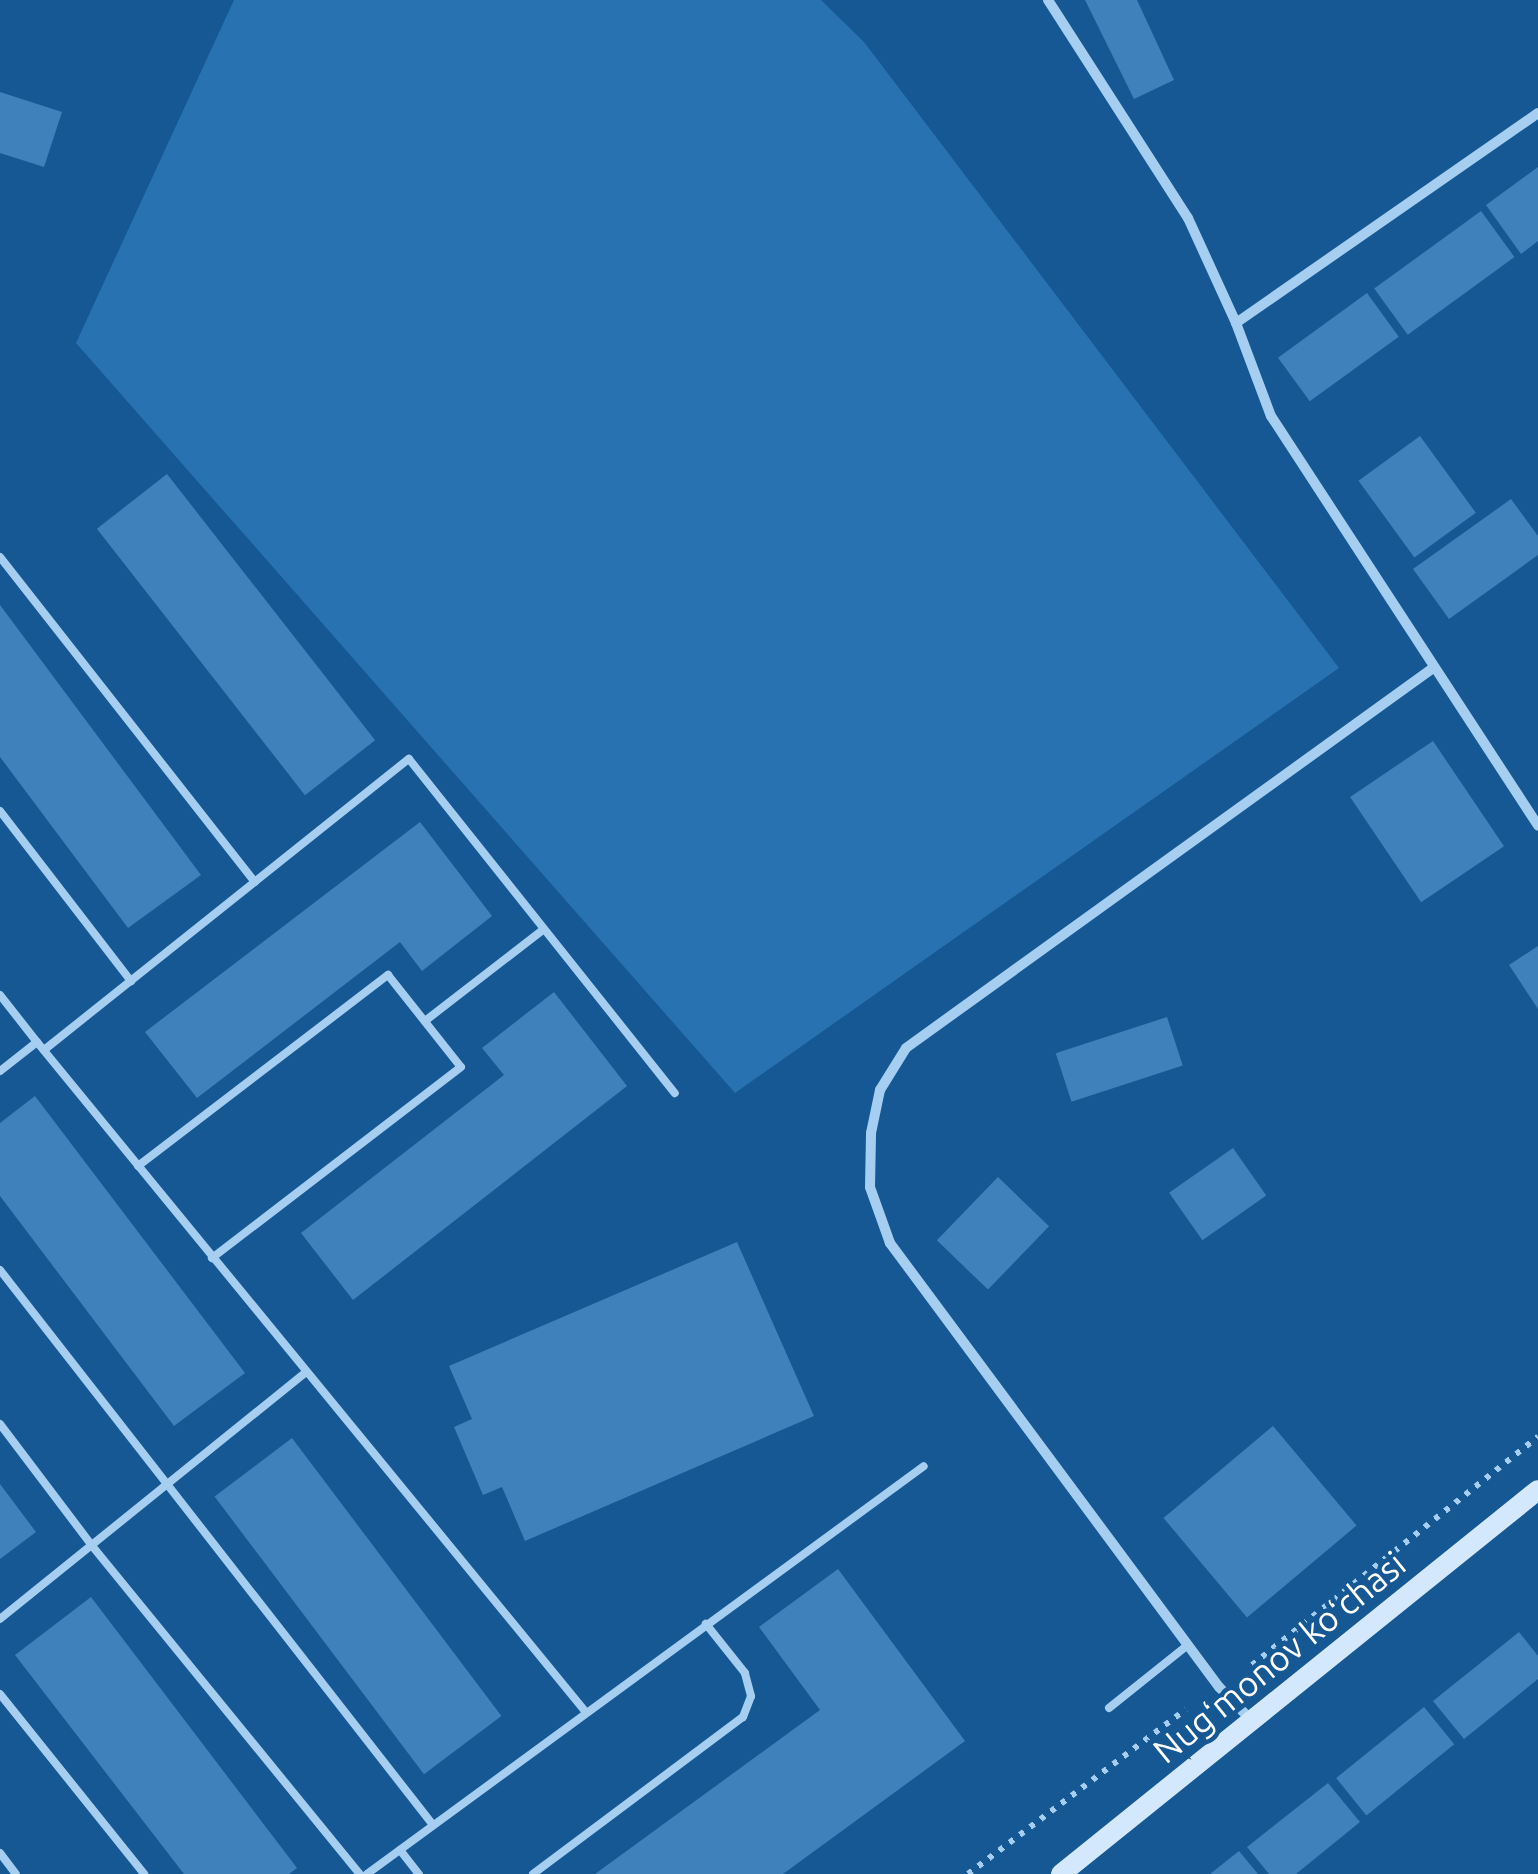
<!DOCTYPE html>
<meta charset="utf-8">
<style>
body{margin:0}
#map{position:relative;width:1538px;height:1874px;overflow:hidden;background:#165893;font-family:Ubuntu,sans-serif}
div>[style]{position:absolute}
.green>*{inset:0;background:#2872b2}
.building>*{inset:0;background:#3e81bb;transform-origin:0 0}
.path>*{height:6px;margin-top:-3px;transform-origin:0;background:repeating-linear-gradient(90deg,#a5cef1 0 5px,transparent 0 13px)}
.lane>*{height:8px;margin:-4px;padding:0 4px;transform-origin:4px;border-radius:4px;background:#a5cef1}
.street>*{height:10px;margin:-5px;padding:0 5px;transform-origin:5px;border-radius:5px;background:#a5cef1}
.secondary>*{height:20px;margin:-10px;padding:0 10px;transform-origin:10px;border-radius:10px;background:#d3e8fc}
span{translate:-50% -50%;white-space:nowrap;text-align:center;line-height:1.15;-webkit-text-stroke:9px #165893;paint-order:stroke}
.street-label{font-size:35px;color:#fff}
</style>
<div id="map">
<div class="green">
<i style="clip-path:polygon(234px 0,821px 0,864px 42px,1339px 668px,735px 1093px,76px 343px)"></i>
</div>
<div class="building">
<i style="clip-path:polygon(1085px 0,1137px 0,1174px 80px,1134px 99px)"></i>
<i style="clip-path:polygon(0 92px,62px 112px,44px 167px,0 153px)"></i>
<i style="clip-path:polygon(1538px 167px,1538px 241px,1521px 254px,1486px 205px)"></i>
<i style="left:1481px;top:211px;width:57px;height:132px;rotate:54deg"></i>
<i style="left:1367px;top:293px;width:54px;height:110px;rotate:54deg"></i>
<i style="left:1420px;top:436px;width:95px;height:76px;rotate:54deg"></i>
<i style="left:167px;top:474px;width:338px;height:89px;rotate:52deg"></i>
<i style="clip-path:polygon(1511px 499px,1538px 536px,1538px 555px,1449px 619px,1413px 569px)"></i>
<i style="clip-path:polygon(0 605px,201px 875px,128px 928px,0 757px)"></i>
<i style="left:1433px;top:741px;width:127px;height:100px;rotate:56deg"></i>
<i style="clip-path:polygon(420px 822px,492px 916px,422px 971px,400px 942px,197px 1098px,145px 1032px)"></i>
<i style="clip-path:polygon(1538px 946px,1538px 1009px,1509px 965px)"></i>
<i style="clip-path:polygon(554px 992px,627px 1086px,353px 1300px,301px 1233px,504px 1075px,482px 1048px)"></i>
<i style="left:1167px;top:1017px;width:51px;height:117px;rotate:72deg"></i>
<i style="clip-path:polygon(35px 1096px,245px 1373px,174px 1426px,0 1196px,0 1123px)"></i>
<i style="left:1233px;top:1148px;width:58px;height:78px;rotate:55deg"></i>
<i style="left:998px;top:1177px;width:71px;height:88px;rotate:44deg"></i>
<i style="clip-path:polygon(737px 1242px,814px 1416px,525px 1541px,502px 1487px,483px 1495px,454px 1427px,472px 1419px,449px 1366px)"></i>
<i style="left:1273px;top:1426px;width:130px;height:143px;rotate:50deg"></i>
<i style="left:292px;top:1438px;width:348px;height:97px;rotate:53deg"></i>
<i style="clip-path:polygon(0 1484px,36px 1532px,0 1559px)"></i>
<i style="clip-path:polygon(838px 1569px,965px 1741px,783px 1874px,595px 1874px,820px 1710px,759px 1627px)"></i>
<i style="clip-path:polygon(91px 1597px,297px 1868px,289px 1874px,184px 1874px,15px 1655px)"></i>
<i style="clip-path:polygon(1519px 1632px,1538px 1656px,1538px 1679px,1464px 1739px,1433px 1701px)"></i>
<i style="left:1424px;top:1707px;width:48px;height:113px;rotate:51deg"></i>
<i style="clip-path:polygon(1328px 1783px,1360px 1822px,1296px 1874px,1269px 1874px,1247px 1847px)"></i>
<i style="clip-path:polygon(1239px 1851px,1258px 1874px,1210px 1874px)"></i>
</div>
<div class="path">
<i style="left:1252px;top:1665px;width:366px;rotate:-38.6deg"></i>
<i style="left:968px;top:1874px;width:273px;rotate:-37.1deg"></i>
</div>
<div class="lane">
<i style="left:0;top:557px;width:413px;rotate:51.9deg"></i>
<i style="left:0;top:811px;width:215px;rotate:52.4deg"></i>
<i style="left:0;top:995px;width:60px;rotate:51.8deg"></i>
<i style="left:425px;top:1021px;width:150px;rotate:-37.7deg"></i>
<i style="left:44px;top:1050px;width:467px;rotate:-38.6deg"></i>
<i style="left:409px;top:759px;width:427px;rotate:51.5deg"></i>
<i style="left:0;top:1071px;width:47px;rotate:-38.1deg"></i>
<i style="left:37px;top:1042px;width:865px;rotate:50.68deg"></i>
<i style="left:138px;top:1166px;width:315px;rotate:-37.4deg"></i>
<i style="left:388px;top:975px;width:117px;rotate:51.6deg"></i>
<i style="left:461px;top:1067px;width:314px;rotate:142.5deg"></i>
<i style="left:0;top:1270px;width:704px;rotate:52.04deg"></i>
<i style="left:0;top:1424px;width:154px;rotate:52.9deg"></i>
<i style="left:93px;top:1547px;width:422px;rotate:50.8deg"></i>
<i style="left:0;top:1619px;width:392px;rotate:-38.9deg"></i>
<i style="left:0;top:1694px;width:231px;rotate:51.3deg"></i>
<i style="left:1109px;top:1708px;width:101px;rotate:-38.6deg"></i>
<i style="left:400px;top:1850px;width:31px;rotate:52deg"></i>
<i style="left:0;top:1853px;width:26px;rotate:53deg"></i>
<i style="left:367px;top:1874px;width:690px;rotate:-36.22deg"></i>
<i style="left:533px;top:1874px;width:262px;rotate:-36.8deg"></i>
<i style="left:743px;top:1717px;width:22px;rotate:-69deg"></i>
<i style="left:751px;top:1696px;width:24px;rotate:-105deg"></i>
<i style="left:745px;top:1673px;width:63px;rotate:-128.5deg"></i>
</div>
<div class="street">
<i style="left:1048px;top:0;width:259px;rotate:57.3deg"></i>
<i style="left:1188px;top:218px;width:115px;rotate:65.4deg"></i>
<i style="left:1236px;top:323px;width:99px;rotate:69.4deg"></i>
<i style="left:1271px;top:416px;width:489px;rotate:56.9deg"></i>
<i style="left:1236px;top:323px;width:368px;rotate:-34.8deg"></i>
<i style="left:1252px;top:1721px;width:47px;rotate:-134.1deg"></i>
<i style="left:1219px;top:1687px;width:553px;rotate:-126.54deg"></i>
<i style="left:890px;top:1243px;width:59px;rotate:-109.7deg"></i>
<i style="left:870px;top:1187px;width:54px;rotate:-88.9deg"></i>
<i style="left:871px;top:1133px;width:44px;rotate:-78.2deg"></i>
<i style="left:880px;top:1090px;width:49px;rotate:-58.2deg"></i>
<i style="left:906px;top:1048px;width:650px;rotate:-35.79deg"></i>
</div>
<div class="secondary">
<i style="left:1061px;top:1874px;width:612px;rotate:-38.84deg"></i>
</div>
<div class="street-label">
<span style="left:1279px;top:1657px;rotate:-39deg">Nugʻmonov koʻchasi</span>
</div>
</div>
